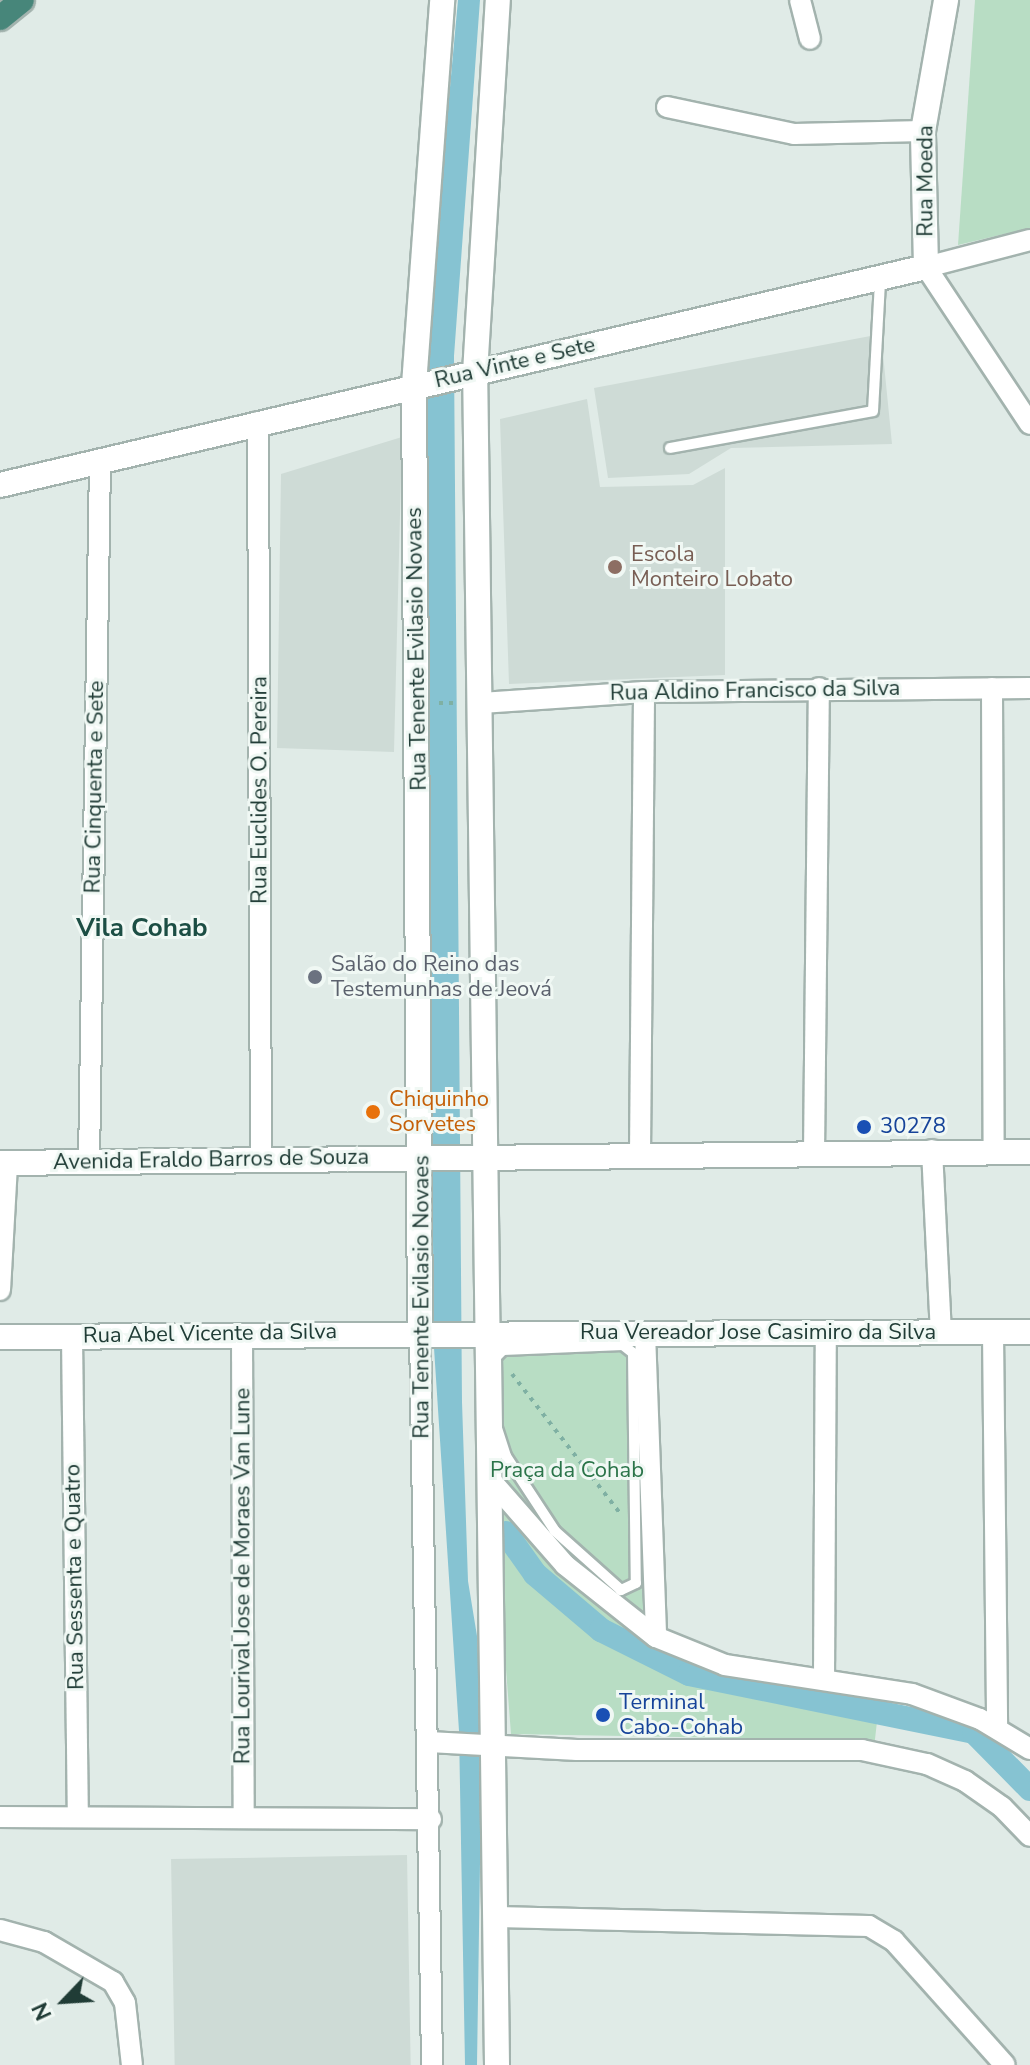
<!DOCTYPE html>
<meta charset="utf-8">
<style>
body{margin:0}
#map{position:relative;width:1030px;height:2065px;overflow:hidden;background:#e0ebe7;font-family:"Nunito Sans",sans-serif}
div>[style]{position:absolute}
.built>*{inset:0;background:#cedbd6;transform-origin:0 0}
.green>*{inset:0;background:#b8ddc4}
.water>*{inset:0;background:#86c3d2}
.canal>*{height:24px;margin:-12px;padding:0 12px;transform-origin:12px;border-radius:12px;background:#86c3d2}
.path>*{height:4px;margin-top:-2px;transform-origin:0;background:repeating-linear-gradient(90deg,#7fb0a3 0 4px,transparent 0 10px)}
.roads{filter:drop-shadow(2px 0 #a3b3ae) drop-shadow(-2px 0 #a3b3ae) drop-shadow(0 2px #a3b3ae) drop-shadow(0 -2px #a3b3ae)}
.service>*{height:10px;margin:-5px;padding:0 5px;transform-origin:5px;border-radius:5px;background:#fff}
.minor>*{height:20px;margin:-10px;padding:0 10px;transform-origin:10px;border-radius:10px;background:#fff}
.tertiary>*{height:24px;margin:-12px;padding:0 12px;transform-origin:12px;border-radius:12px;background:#fff}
.trunk>*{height:24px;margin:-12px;padding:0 12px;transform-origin:12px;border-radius:12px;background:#47867a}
.dots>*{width:22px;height:22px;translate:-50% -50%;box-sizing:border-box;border:4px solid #f0f8f4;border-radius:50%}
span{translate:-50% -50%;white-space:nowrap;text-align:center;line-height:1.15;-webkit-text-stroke:6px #f0f8f4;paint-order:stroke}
.street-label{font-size:22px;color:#203c36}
.education-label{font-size:22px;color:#785e54}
.left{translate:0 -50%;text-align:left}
.worship-label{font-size:22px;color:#5b616d}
.food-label{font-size:22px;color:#c56008}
.transit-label{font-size:22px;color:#164399}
.park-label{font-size:22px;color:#2a7449}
.quarter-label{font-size:26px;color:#1c4e44;font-weight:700}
.north{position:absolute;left:24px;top:1961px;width:80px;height:80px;-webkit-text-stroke:6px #f0f8f4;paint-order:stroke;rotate:245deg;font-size:22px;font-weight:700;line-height:32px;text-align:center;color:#203c36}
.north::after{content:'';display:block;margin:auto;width:28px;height:36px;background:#203c36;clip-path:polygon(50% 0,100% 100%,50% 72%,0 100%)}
</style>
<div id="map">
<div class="built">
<i style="clip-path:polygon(881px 334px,892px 444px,731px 448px,689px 474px,608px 478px,594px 388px)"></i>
<i style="clip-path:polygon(587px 399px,600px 487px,693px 485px,725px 468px,725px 675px,509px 684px,500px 419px)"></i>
<i style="clip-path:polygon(402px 437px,394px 752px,277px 748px,281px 474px)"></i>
<i style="left:407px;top:1855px;width:210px;height:236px;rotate:89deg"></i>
</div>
<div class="green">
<i style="clip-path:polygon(975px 0,1030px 0,1030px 228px,958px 245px)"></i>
<i style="clip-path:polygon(642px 1339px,647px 1641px,730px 1694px,879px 1704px,874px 1748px,854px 1740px,511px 1734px,493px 1501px,490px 1346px)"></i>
</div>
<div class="water">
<i style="clip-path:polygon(458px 0,480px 0,454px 356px,462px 1402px,468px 1581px,477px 1636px,482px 1729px,477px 2065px,465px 2065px,459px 1731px,434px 1348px,425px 360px)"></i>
</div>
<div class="canal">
<i style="left:506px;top:1533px;width:50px;rotate:54.7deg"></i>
<i style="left:535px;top:1574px;width:87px;rotate:40.3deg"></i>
<i style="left:601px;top:1630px;width:98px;rotate:26.6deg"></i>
<i style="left:689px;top:1674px;width:291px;rotate:11.5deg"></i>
<i style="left:974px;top:1732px;width:80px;rotate:45.5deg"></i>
</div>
<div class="path">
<i style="left:439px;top:703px;width:19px"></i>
<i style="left:512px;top:1374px;width:175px;rotate:52.2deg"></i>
</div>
<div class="roads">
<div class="service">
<i style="left:670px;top:448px;width:206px;rotate:-10.3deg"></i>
<i style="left:873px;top:411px;width:131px;rotate:-86.9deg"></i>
<i style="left:623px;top:1345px;width:13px;rotate:39deg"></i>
<i style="left:633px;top:1353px;width:230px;rotate:89.3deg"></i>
<i style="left:636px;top:1583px;width:17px;rotate:155deg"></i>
<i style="left:621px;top:1590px;width:89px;rotate:-138.2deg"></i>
<i style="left:555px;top:1531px;width:90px;rotate:-123.2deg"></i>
<i style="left:506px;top:1456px;width:29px;rotate:-108deg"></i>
<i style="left:497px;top:1428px;width:71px;rotate:-90.8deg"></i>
<i style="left:496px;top:1357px;width:10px;rotate:-45deg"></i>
<i style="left:503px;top:1350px;width:120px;rotate:-2.4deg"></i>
</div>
<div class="minor">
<i style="left:800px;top:0;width:40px;rotate:75.6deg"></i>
<i style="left:667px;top:107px;width:130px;rotate:12deg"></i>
<i style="left:794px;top:134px;width:129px;rotate:-1.3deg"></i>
<i style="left:1030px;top:240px;width:107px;rotate:165.4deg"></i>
<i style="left:926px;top:267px;width:188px;rotate:56.5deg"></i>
<i style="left:258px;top:422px;width:737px;rotate:89.77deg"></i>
<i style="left:992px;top:688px;width:462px;rotate:89.8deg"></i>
<i style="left:481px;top:703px;width:163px;rotate:-3.9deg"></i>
<i style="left:644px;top:692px;width:386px;rotate:-0.6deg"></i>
<i style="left:932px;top:1150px;width:182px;rotate:87.2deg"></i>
<i style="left:814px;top:1153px;width:465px;rotate:-89.4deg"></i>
<i style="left:640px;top:1154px;width:462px;rotate:-89.5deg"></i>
<i style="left:89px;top:1162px;width:702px;rotate:-89.1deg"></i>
<i style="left:0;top:1290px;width:127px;rotate:-86.8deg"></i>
<i style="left:420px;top:1332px;width:733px;rotate:89.06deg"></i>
<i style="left:993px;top:1332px;width:396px;rotate:89.4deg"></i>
<i style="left:645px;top:1333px;width:304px;rotate:87.9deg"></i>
<i style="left:242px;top:1334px;width:484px;rotate:89.8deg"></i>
<i style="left:72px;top:1336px;width:481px;rotate:89.3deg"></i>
<i style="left:488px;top:1477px;width:117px;rotate:48.8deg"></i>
<i style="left:565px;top:1565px;width:116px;rotate:38.4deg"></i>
<i style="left:656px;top:1637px;width:74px;rotate:22.1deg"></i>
<i style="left:725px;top:1665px;width:189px;rotate:8.8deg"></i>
<i style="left:912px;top:1694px;width:72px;rotate:20.2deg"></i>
<i style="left:980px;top:1719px;width:58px;rotate:31deg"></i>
<i style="left:824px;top:1680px;width:347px;rotate:-89.7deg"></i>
<i style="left:429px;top:1742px;width:148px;rotate:3.1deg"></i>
<i style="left:577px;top:1750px;width:285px"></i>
<i style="left:862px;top:1750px;width:66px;rotate:12.2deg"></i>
<i style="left:927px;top:1764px;width:42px;rotate:24.1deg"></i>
<i style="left:965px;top:1781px;width:45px;rotate:35.1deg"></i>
<i style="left:1002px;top:1807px;width:40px;rotate:46deg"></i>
<i style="left:0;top:1817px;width:431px;rotate:0.3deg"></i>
<i style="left:497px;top:1917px;width:372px;rotate:1.4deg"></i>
<i style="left:869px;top:1926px;width:29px;rotate:31deg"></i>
<i style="left:894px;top:1941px;width:166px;rotate:48.2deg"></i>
<i style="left:0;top:1930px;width:46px;rotate:15.3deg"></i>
<i style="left:44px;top:1942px;width:80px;rotate:30.1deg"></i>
<i style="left:113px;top:1982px;width:24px;rotate:60deg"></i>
<i style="left:125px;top:2003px;width:62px;rotate:83.6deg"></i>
</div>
<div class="tertiary">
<i style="left:0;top:485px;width:951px;rotate:-13.25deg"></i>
<i style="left:926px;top:267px;width:136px;rotate:-91.3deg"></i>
<i style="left:923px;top:131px;width:133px;rotate:-80deg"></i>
<i style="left:0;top:1163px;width:1030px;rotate:-0.61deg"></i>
<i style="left:420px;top:1332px;width:947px;rotate:-90.36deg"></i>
<i style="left:414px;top:385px;width:386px;rotate:-85.8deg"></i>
<i style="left:0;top:1337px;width:1030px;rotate:-0.28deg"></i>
<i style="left:497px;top:2065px;width:1692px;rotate:-90.74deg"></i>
<i style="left:475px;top:373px;width:374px;rotate:-86.5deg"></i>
</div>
<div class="trunk">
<i style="left:0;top:18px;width:28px;rotate:-39deg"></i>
</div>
</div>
<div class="dots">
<i style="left:615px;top:567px;background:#8d6e63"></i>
<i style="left:315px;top:977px;background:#6b7280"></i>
<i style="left:373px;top:1112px;background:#e8710a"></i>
<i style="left:864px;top:1127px;background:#1a4fb4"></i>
<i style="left:603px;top:1715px;background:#1a4fb4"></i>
</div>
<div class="street-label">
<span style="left:926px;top:181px;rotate:-90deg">Rua Moeda</span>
<span style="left:515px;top:363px;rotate:-13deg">Rua Vinte e Sete</span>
<span style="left:417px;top:649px;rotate:-91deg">Rua Tenente Evilasio Novaes</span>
<span style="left:755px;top:691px;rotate:-1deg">Rua Aldino Francisco da Silva</span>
<span style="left:95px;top:787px;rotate:-89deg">Rua Cinquenta e Sete</span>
<span style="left:260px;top:790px;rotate:-90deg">Rua Euclides O. Pereira</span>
<span style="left:211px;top:1160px;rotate:-1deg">Avenida Eraldo Barros de Souza</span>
<span style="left:422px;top:1297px;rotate:-90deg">Rua Tenente Evilasio Novaes</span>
<span style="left:758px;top:1333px">Rua Vereador Jose Casimiro da Silva</span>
<span style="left:210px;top:1334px;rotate:-1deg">Rua Abel Vicente da Silva</span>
<span style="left:243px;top:1576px;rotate:-90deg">Rua Lourival Jose de Moraes Van Lune</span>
<span style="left:75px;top:1577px;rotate:-91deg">Rua Sessenta e Quatro</span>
</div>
<div class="education-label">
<span class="left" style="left:631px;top:567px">Escola<br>Monteiro Lobato</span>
</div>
<div class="worship-label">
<span class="left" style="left:331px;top:977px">Salão do Reino das<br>Testemunhas de Jeová</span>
</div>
<div class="food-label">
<span class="left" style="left:389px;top:1112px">Chiquinho<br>Sorvetes</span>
</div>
<div class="transit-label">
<span class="left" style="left:880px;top:1127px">30278</span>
<span class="left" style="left:619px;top:1715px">Terminal<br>Cabo-Cohab</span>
</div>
<div class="park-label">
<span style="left:567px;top:1471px">Praça da Cohab</span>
</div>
<div class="quarter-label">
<span style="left:142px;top:928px">Vila Cohab</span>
</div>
<div class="north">N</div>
</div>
